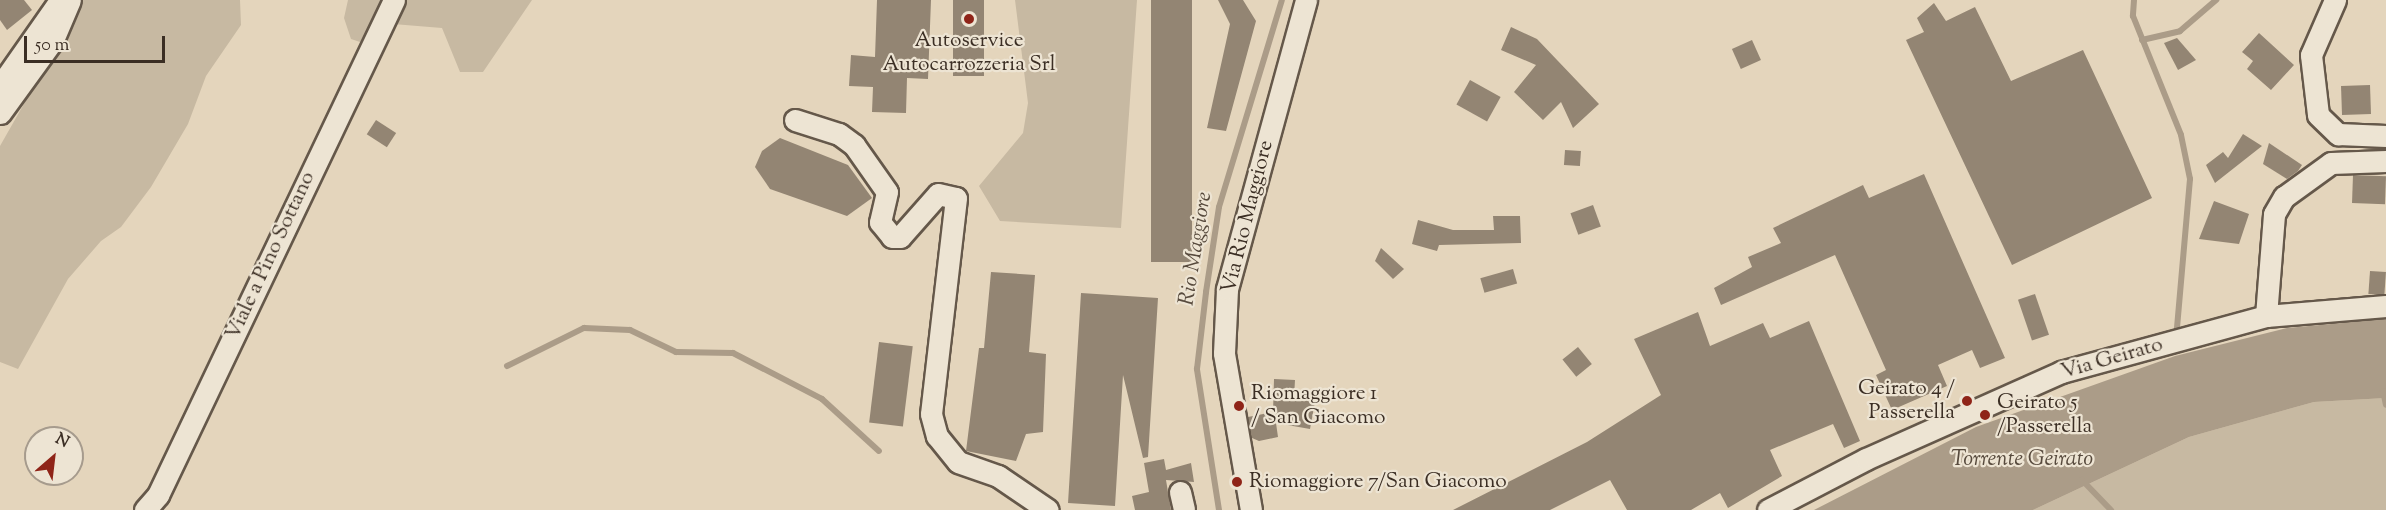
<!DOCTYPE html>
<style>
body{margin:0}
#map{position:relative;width:2386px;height:510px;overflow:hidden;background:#e4d5bc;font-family:"Sorts Mill Goudy",serif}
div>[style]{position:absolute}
.green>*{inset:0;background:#c7b9a2}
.water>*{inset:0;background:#ab9c88}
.stream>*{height:6px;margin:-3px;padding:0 3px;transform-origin:3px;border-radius:3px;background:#ab9c88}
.building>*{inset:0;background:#938573;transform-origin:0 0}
.roads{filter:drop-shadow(2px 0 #65584a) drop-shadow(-2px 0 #65584a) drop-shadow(0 2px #65584a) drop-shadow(0 -2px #65584a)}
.minor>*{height:21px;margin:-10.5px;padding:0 10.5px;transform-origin:10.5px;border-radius:10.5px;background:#ede4d3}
.dots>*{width:16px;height:16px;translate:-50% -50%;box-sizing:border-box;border:3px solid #ede4d3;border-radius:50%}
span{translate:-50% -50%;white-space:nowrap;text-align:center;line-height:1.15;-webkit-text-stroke:4.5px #ede4d3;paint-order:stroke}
.poi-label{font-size:21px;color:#3b2e24}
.right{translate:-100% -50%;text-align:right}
.left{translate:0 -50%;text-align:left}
.street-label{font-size:21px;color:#3b2e24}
.water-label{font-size:22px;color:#574a3d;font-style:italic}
.north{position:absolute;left:24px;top:426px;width:60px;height:60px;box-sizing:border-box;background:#ede4d3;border:2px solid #a69b8d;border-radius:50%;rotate:28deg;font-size:16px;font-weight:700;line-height:24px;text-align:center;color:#3b2e24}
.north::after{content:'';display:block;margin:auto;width:21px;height:27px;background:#8f2418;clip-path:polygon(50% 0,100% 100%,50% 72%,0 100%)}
.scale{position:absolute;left:24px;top:36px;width:141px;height:27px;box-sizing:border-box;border:3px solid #3b2e24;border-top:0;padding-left:8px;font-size:18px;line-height:21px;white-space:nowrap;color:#3b2e24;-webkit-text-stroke:4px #ede4d3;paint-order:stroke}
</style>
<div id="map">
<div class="green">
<i style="clip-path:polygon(83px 0,240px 0,241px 25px,206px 76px,188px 124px,151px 187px,121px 227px,101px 241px,68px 279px,18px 369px,0 362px,0 146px)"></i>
<i style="clip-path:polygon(348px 0,532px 0,483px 72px,460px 72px,442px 28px,393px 24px,360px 42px,351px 39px,344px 18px)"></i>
<i style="clip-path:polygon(1015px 0,1137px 0,1121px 228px,1000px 221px,979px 186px,1023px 133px,1028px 103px)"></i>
<i style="clip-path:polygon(2386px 398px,2386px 510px,2033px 510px,2189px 437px,2314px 402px)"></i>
</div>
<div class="water">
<i style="clip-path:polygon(2386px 319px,2386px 398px,2314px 402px,2189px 437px,2033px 510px,1814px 510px,1976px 427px,2175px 356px,2287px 328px)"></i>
</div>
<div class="stream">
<i style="left:2134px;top:0;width:16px;rotate:94deg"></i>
<i style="left:2133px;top:16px;width:128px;rotate:68deg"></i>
<i style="left:2181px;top:135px;width:45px;rotate:78.4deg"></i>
<i style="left:2190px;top:179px;width:151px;rotate:95deg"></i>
<i style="left:2142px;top:40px;width:39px;rotate:-13deg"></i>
<i style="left:2180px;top:31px;width:48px;rotate:-40.7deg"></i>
<i style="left:507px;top:366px;width:86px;rotate:-26.3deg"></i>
<i style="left:584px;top:328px;width:46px;rotate:2.5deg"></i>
<i style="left:630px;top:330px;width:51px;rotate:25.6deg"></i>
<i style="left:676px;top:352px;width:57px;rotate:1deg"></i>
<i style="left:733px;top:353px;width:100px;rotate:27.3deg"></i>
<i style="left:822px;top:399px;width:77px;rotate:42.4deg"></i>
<i style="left:2383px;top:391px;width:14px;rotate:78deg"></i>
<i style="left:2082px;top:480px;width:42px;rotate:46deg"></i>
<i style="left:1219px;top:510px;width:143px;rotate:-98.9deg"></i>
<i style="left:1197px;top:369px;width:78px;rotate:-83.3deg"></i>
<i style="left:1206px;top:292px;width:86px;rotate:-81.3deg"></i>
<i style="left:1219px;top:207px;width:216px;rotate:-73.1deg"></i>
</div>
<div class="building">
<i style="clip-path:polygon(0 0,24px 0,32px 10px,7px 30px,0 20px)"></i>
<i style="clip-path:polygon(877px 0,931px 0,928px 79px,907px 78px,906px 113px,872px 112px,873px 87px,849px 86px,851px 55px,875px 57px)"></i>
<i style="left:953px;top:0;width:31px;height:76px"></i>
<i style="left:1151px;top:0;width:41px;height:262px"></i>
<i style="clip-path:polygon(1218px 0,1243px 0,1256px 21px,1226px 131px,1207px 128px,1230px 24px)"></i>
<i style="clip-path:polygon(1934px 3px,1946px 21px,1975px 7px,2011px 81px,2083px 50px,2152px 198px,2012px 265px,1906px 40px,1924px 32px,1917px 18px)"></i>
<i style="clip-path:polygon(1511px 27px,1537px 39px,1599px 104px,1573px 128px,1561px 102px,1543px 120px,1514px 92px,1536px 65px,1501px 50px)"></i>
<i style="clip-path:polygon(2259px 33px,2294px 65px,2271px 90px,2247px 69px,2253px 61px,2242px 52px)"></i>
<i style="clip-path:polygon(2177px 38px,2196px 60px,2178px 70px,2164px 43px)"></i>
<i style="left:1752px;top:40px;width:22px;height:22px;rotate:66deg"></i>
<i style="left:1470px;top:80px;width:35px;height:28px;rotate:29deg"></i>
<i style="left:2370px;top:85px;width:29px;height:29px;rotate:88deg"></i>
<i style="left:376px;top:120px;width:24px;height:17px;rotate:33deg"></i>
<i style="clip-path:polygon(2243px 134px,2262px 146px,2215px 183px,2206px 165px,2223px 152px,2228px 158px)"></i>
<i style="clip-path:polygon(780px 138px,848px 165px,872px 198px,847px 216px,770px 189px,755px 167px,762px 151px)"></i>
<i style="clip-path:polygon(2269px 143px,2302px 165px,2298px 171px,2287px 179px,2263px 164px)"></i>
<i style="left:1565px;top:150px;width:16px;height:15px;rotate:4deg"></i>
<i style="clip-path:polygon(1924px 174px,2005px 358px,1980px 368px,1972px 350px,1938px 365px,1947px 386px,1892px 410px,1876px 375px,1886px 370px,1835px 255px,1721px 305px,1714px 288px,1752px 267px,1748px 257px,1781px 243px,1773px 228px,1863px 185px,1869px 198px)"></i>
<i style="left:2353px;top:175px;width:33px;height:28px;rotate:2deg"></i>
<i style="clip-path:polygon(2214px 201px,2249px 214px,2239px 244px,2199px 239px)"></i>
<i style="left:1593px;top:205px;width:23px;height:24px;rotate:70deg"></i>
<i style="clip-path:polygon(1493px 216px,1520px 216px,1521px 243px,1439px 245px,1437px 251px,1412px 244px,1418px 220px,1453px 230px,1494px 230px)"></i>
<i style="clip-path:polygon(1381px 248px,1404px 269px,1393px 279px,1375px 261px)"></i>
<i style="left:1513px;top:269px;width:15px;height:34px;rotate:74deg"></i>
<i style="left:2370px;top:271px;width:16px;height:23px;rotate:4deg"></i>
<i style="clip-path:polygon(991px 272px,1035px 275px,1029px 352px,1046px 354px,1043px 432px,1026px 434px,1016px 461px,966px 451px,979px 348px,984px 348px)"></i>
<i style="clip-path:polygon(1081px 293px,1158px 298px,1148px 457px,1143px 458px,1123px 375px,1115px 506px,1068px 503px)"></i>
<i style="left:2035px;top:294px;width:43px;height:18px;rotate:71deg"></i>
<i style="clip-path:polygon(1698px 312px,1710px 346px,1763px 323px,1770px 338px,1809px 321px,1860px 441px,1844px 448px,1833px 424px,1770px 450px,1782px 476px,1728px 508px,1720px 493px,1691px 510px,1627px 510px,1610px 480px,1550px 510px,1453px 510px,1587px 442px,1661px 395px,1634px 339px)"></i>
<i style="left:879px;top:342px;width:34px;height:81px;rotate:7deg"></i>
<i style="left:1578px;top:347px;width:22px;height:20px;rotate:51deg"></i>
<i style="clip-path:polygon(1274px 379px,1295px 380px,1294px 398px,1315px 402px,1310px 429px,1276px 423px,1278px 437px,1259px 441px,1252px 438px,1248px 417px,1273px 412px)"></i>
<i style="clip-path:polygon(1164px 459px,1166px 470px,1191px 463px,1194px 482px,1166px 480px,1171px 510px,1135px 510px,1132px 496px,1149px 492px,1144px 463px)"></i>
</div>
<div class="roads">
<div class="minor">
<i style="left:2335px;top:0;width:60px;rotate:113.6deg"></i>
<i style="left:2311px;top:55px;width:60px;rotate:83.3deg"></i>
<i style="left:2318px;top:115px;width:28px;rotate:44deg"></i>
<i style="left:2338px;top:134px;width:48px;rotate:2.4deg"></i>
<i style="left:0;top:86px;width:98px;rotate:-55deg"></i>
<i style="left:0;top:113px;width:90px;rotate:-54deg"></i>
<i style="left:53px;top:40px;width:43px;rotate:-67deg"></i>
<i style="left:795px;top:120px;width:46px;rotate:17.7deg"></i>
<i style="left:839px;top:134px;width:19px;rotate:36deg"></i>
<i style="left:854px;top:145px;width:57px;rotate:54.9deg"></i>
<i style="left:887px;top:192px;width:31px;rotate:103deg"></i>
<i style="left:880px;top:222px;width:19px;rotate:51deg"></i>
<i style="left:892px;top:237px;width:8px"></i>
<i style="left:900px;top:237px;width:57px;rotate:-48.5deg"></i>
<i style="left:938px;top:194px;width:18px;rotate:13deg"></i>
<i style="left:956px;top:198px;width:217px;rotate:96.6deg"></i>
<i style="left:931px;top:414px;width:23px;rotate:75deg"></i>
<i style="left:937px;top:436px;width:33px;rotate:51deg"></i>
<i style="left:958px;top:462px;width:42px;rotate:19.3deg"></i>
<i style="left:998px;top:476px;width:60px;rotate:34.2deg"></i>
<i style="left:2266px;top:316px;width:102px;rotate:-85.5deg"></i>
<i style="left:2274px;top:214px;width:20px;rotate:-60deg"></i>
<i style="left:2284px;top:197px;width:58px;rotate:-35.9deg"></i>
<i style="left:2331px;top:163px;width:55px;rotate:-2.1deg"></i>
<i style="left:1180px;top:492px;width:18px;rotate:77deg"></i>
<i style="left:145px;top:510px;width:20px;rotate:-49deg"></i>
<i style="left:158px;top:495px;width:548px;rotate:-64.51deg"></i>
<i style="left:1251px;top:510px;width:159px;rotate:-99.8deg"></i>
<i style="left:1224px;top:353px;width:64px;rotate:-87.3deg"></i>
<i style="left:1227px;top:289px;width:300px;rotate:-74.7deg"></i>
<i style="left:1768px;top:510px;width:110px;rotate:-27.5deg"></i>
<i style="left:1866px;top:459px;width:214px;rotate:-24deg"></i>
<i style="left:2061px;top:372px;width:213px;rotate:-15.3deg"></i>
<i style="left:2266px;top:316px;width:120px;rotate:-4.8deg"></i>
</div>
</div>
<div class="dots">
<i style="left:969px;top:19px;background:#8f2418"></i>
<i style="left:1967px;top:401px;background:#8f2418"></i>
<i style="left:1239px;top:406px;background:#8f2418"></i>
<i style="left:1985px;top:415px;background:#8f2418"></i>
<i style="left:1237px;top:482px;background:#8f2418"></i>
</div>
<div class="poi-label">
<span style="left:969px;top:53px">Autoservice<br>Autocarrozzeria Srl</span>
<span class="right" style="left:1955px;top:401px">Geirato 4 /<br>Passerella</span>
<span class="left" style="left:1251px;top:406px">Riomaggiore 1<br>/ San Giacomo</span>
<span class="left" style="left:1997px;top:415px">Geirato 5<br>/Passerella</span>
<span class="left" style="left:1249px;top:482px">Riomaggiore 7/San Giacomo</span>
</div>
<div class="street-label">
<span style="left:1248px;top:217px;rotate:-76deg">Via Rio Maggiore</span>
<span style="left:271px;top:256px;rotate:-65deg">Viale a Pino Sottano</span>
<span style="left:2112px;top:359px;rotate:-16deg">Via Geirato</span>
</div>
<div class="water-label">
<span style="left:1197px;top:249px;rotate:-81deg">Rio Maggiore</span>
<span style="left:2022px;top:461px">Torrente Geirato</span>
</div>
<div class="north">N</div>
<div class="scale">50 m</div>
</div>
